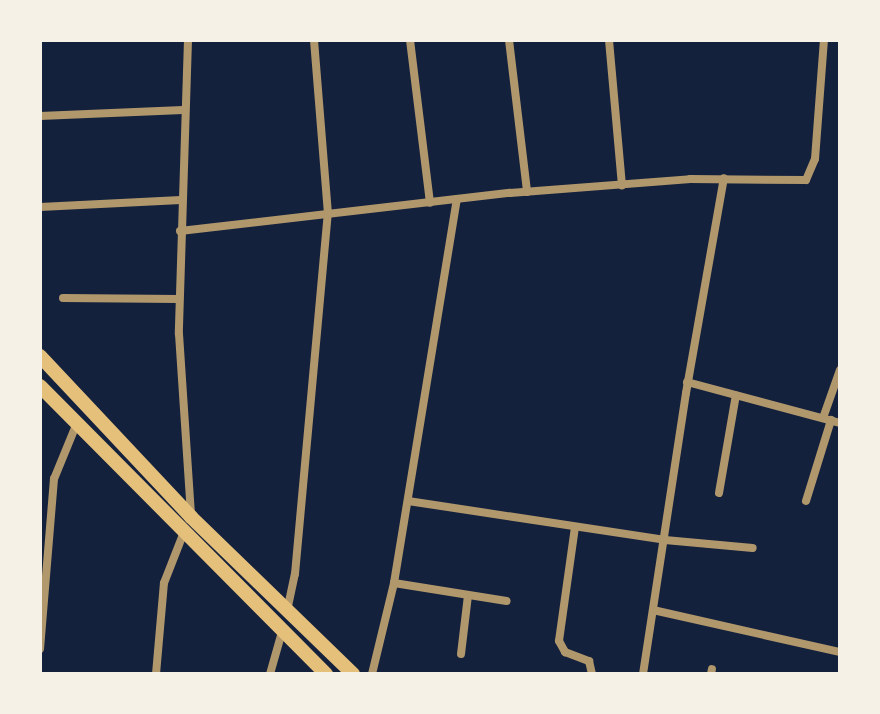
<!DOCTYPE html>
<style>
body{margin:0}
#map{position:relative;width:880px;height:714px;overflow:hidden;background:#14213d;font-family:Raleway,sans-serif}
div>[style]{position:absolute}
.minor>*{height:8px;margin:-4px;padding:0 4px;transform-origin:4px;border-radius:4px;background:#b1986c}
.primary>*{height:14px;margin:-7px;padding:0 7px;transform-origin:7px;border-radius:7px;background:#e5c07b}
span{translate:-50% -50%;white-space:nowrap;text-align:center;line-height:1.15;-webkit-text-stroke:8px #f6f1e7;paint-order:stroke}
.frame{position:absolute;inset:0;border:42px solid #f6f1e7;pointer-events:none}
</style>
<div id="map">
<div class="minor">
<i style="left:188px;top:40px;width:294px;rotate:91.8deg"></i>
<i style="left:179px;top:334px;width:181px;rotate:86.2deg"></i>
<i style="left:410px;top:40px;width:164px;rotate:83deg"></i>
<i style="left:509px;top:40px;width:153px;rotate:83.2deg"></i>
<i style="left:609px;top:40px;width:146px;rotate:84.9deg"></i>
<i style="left:40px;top:116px;width:143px;rotate:-2.4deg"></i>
<i style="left:40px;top:207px;width:141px;rotate:-2.8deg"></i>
<i style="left:180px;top:231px;width:332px;rotate:-6.6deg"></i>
<i style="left:510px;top:193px;width:181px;rotate:-4.4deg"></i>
<i style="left:690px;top:179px;width:116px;rotate:0.5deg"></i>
<i style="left:806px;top:180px;width:23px;rotate:-67deg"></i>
<i style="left:815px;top:159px;width:119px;rotate:-85.7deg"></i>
<i style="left:63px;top:298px;width:116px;rotate:0.5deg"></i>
<i style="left:687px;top:382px;width:158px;rotate:15deg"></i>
<i style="left:823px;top:418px;width:51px;rotate:-70.5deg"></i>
<i style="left:719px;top:493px;width:99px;rotate:-80.2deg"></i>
<i style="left:408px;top:501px;width:260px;rotate:8.6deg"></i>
<i style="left:665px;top:540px;width:88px;rotate:5.2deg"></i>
<i style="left:806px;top:501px;width:85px;rotate:-72.8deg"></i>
<i style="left:575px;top:527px;width:115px;rotate:98deg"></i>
<i style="left:559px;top:641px;width:13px;rotate:61deg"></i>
<i style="left:565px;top:652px;width:26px;rotate:21deg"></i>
<i style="left:589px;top:661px;width:13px;rotate:77deg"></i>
<i style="left:394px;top:583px;width:114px;rotate:9.1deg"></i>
<i style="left:653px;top:610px;width:192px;rotate:12.7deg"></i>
<i style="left:287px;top:611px;width:38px;rotate:-78deg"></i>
<i style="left:295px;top:574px;width:362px;rotate:-84.8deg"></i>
<i style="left:328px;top:214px;width:175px;rotate:-94.6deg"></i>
<i style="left:40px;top:649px;width:171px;rotate:-85.3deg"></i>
<i style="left:54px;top:479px;width:61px;rotate:-67.7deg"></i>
<i style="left:461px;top:654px;width:59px;rotate:-83.2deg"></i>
<i style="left:156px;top:674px;width:91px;rotate:-85deg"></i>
<i style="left:164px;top:583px;width:55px;rotate:-68.6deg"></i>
<i style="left:270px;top:674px;width:44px;rotate:-74.1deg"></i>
<i style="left:372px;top:674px;width:94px;rotate:-76.4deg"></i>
<i style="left:394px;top:583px;width:389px;rotate:-80.7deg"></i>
<i style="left:643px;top:674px;width:284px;rotate:-81.3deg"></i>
<i style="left:686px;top:393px;width:218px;rotate:-80deg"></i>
<i style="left:711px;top:674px;width:5px;rotate:-79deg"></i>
</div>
<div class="primary">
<i style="left:40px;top:356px;width:221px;rotate:46.8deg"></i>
<i style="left:191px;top:517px;width:226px;rotate:44.1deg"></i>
<i style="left:40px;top:386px;width:406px;rotate:45.2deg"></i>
</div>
<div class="frame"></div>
</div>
